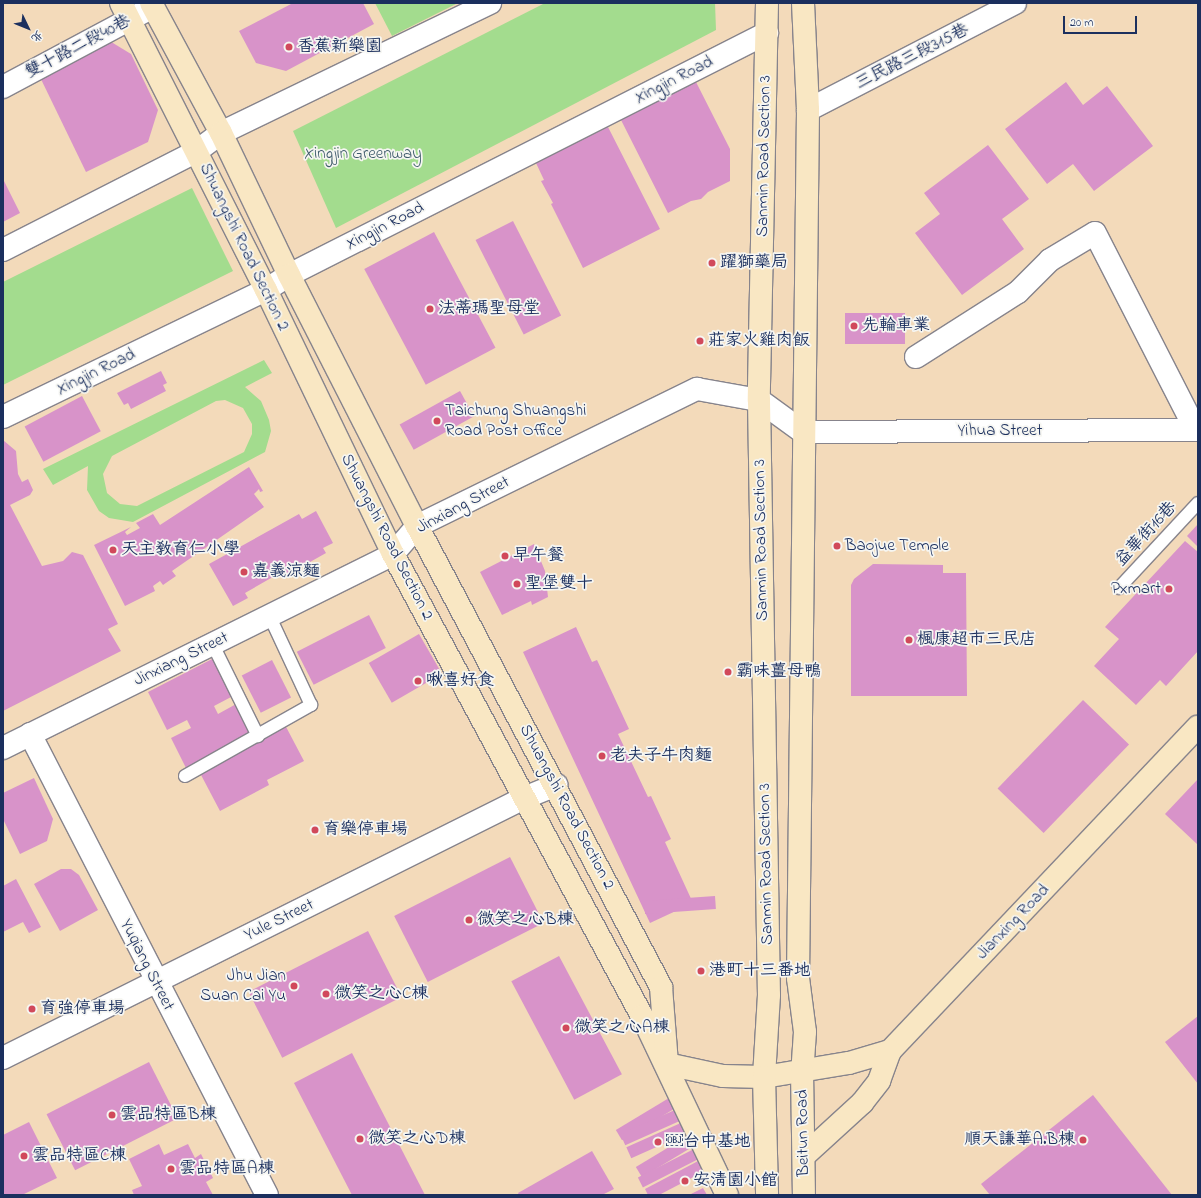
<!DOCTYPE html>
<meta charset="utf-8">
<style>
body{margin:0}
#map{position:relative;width:1201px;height:1198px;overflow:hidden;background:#f3daba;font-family:"Indie Flower","LXGW WenKai TC",sans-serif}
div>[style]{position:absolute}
.green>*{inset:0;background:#a3dc8e}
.building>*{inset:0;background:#d893c9;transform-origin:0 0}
.roads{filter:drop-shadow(1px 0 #87848c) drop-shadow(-1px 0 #87848c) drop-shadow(0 1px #87848c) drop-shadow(0 -1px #87848c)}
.lane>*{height:12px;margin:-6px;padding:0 6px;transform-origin:6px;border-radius:6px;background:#fff}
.street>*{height:22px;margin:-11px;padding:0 11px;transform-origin:11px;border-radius:11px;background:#fff}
.secondary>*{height:22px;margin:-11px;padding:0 11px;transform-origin:11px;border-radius:11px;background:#f9e7c3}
.dots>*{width:11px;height:11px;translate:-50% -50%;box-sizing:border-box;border:2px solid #f6f6f2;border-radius:50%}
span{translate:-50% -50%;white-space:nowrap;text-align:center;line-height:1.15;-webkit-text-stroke:3.5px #f6f6f2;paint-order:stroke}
.street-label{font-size:17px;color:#1b2f5e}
.poi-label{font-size:17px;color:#1b2f5e}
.left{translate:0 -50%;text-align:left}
.right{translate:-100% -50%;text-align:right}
.park-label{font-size:17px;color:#3d5a6a}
.frame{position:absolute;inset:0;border:4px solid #1b2f5e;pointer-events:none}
.north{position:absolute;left:8px;top:8px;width:40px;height:40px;-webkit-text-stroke:3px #f6f6f2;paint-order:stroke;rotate:133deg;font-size:11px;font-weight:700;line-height:16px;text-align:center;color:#1b2f5e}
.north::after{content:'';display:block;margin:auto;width:14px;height:18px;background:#1b2f5e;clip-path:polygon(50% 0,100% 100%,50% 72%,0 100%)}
.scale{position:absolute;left:1063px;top:16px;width:74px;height:18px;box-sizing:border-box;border:2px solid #1b2f5e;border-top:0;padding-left:5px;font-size:12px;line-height:14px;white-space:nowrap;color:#1b2f5e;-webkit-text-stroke:3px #f6f6f2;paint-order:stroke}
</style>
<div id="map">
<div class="green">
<i style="clip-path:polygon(375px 3px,458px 3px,392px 36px)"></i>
<i style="clip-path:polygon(545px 3px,715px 3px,716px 30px,336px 228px,293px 131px)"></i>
<i style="clip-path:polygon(192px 188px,233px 271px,3px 385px,3px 282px)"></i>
<i style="clip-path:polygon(evenodd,264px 360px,272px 373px,245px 387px,261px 401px,269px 420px,271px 431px,265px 452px,133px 522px,109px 518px,99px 511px,87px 490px,88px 466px,53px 485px,43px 469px,264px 360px,225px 400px,243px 408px,252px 424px,252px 434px,244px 452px,137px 506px,120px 504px,107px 493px,103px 474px,112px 456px,216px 401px,225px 400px)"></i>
</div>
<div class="building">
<i style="clip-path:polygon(293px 3px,363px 3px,374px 24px,286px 71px,256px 63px,239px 31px)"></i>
<i style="clip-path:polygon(108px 40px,131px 54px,158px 110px,148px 142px,86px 172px,38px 73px)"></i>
<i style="clip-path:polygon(696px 82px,730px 149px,730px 181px,708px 192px,701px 199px,691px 201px,668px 213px,621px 120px)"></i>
<i style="clip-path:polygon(1066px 82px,1083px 105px,1107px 86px,1153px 146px,1094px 191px,1073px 164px,1047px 184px,1005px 129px)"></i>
<i style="clip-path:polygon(608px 127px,660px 229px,583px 268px,551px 204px,553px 203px,541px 181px,544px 180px,536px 163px)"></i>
<i style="clip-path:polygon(988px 145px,1029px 199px,1002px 219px,1024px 249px,962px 295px,915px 233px,940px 214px,924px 193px)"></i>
<i style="clip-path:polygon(3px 179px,20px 213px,3px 222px)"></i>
<i style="left:513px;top:221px;width:106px;height:42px;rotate:63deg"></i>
<i style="left:434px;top:232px;width:131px;height:79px;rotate:62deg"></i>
<i style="left:845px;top:313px;width:60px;height:31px"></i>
<i style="clip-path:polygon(161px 371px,167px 383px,163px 385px,166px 391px,131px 409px,128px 403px,124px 405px,117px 393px)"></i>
<i style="left:460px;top:391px;width:29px;height:69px;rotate:61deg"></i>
<i style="left:82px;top:396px;width:40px;height:65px;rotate:62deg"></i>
<i style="clip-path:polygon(3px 440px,16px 451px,18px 474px,22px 482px,28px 479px,33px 490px,30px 495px,10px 505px,42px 566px,63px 561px,72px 552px,83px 555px,118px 624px,108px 629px,121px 651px,3px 711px)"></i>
<i style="clip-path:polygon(249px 467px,263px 491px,260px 492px,259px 489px,254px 494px,264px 507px,172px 571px,176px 576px,163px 585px,160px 581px,153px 586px,155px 591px,125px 606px,94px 545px,131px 527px,125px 532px,127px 535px,140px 528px,136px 523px,153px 514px,160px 525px)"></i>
<i style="clip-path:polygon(316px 511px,333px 543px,323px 548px,326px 553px,287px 575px,285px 570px,245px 593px,248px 598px,233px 606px,209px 564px,299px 514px,302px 519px)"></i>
<i style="clip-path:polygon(1198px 524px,1198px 547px,1187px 536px)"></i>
<i style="clip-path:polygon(1185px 541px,1198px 552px,1198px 651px,1166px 686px,1160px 680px,1136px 705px,1094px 666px,1119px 639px,1105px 627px)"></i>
<i style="clip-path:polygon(534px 544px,545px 571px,548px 597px,532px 605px,531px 601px,502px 615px,480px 572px)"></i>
<i style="clip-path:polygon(873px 564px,943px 565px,943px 573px,966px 573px,967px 696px,851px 696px,851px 585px,854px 579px)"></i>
<i style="left:369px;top:615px;width:37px;height:81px;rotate:63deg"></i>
<i style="clip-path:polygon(576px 627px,592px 662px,597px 660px,629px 729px,618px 734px,648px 797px,651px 796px,671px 839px,665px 842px,693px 903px,650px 923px,523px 652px)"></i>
<i style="left:419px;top:634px;width:46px;height:58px;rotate:60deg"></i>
<i style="clip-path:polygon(214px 658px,233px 696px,214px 706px,218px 714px,238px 703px,254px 735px,187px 770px,171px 738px,191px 728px,187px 720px,167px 730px,148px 692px)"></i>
<i style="left:272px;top:660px;width:42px;height:34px;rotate:63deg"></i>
<i style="left:1083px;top:700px;width:64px;height:123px;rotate:44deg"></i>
<i style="clip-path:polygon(284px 723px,304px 761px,267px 780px,269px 785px,220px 811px,200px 773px,252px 745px,250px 741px)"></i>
<i style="clip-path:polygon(34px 778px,53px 819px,47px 841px,20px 854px,3px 819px,3px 793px)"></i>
<i style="clip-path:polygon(1198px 779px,1198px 845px,1165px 814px)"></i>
<i style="left:510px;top:857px;width:74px;height:130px;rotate:63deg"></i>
<i style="clip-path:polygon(61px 869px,71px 869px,79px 875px,98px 910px,60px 931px,34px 884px)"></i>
<i style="clip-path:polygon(16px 879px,41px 927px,29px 933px,23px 922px,3px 932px,3px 886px)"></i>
<i style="left:715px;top:896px;width:13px;height:71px;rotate:86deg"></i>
<i style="left:368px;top:931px;width:74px;height:134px;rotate:63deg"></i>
<i style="left:559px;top:956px;width:134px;height:54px;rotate:62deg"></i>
<i style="clip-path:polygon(1198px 1016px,1198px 1084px,1165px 1042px)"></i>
<i style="clip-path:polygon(352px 1053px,425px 1195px,352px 1195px,294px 1083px)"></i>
<i style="left:149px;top:1062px;width:63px;height:115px;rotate:63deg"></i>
<i style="clip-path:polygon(1093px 1095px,1172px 1195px,990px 1195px,981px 1184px)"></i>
<i style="left:669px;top:1098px;width:12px;height:62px;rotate:59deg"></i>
<i style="left:677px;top:1109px;width:12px;height:62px;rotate:66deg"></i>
<i style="clip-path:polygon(29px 1122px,57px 1178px,22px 1195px,3px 1195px,3px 1135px)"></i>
<i style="left:683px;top:1122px;width:12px;height:62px;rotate:66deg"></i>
<i style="left:689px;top:1135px;width:12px;height:62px;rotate:59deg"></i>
<i style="clip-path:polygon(159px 1144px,164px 1155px,188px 1144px,195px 1158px,201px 1154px,213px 1178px,206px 1182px,213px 1195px,134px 1195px,132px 1190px,142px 1186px,129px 1159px)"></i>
<i style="left:694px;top:1149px;width:11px;height:63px;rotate:63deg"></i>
<i style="clip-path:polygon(592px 1151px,614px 1189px,602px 1195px,519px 1195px,518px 1193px)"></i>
<i style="clip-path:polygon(700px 1160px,705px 1171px,659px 1195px,648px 1195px,645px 1189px)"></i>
<i style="clip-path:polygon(703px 1188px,707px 1195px,689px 1195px)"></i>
</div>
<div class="roads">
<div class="lane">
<i style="left:1119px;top:588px;width:116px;rotate:-47.1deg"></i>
<i style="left:212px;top:643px;width:104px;rotate:63.7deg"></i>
<i style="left:185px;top:776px;width:145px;rotate:-29.4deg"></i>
<i style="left:311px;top:705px;width:99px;rotate:-115deg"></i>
</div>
<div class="street">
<i style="left:3px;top:87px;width:170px;rotate:-28.1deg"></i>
<i style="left:808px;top:110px;width:233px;rotate:-27.3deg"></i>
<i style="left:3px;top:250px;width:218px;rotate:-27deg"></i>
<i style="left:197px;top:151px;width:30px;rotate:-37deg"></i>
<i style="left:221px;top:133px;width:299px;rotate:-25.8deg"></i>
<i style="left:916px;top:357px;width:121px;rotate:-32.5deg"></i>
<i style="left:1018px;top:292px;width:45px;rotate:-45deg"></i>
<i style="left:1050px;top:260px;width:52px;rotate:-31deg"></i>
<i style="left:1095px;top:233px;width:221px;rotate:62.9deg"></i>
<i style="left:3px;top:417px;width:292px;rotate:-25.8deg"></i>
<i style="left:266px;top:290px;width:27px;rotate:-33deg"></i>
<i style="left:289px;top:275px;width:536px;rotate:-26.85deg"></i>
<i style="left:30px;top:734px;width:518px;rotate:62.79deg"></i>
<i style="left:3px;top:748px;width:436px;rotate:-26.4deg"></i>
<i style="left:393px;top:554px;width:37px;rotate:-49deg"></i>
<i style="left:417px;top:526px;width:312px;rotate:-26.1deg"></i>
<i style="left:697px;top:389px;width:63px;rotate:10.1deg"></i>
<i style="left:759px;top:400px;width:54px;rotate:36deg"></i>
<i style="left:803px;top:432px;width:395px;rotate:-0.3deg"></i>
<i style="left:3px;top:1058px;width:582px;rotate:-26.52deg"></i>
<i style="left:524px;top:798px;width:35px;rotate:-22deg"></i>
</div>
<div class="secondary">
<i style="left:121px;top:3px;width:322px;rotate:63.2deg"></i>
<i style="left:266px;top:290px;width:293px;rotate:64.3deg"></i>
<i style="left:393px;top:554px;width:525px;rotate:61.68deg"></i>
<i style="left:642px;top:1016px;width:198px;rotate:64.6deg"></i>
<i style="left:151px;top:3px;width:148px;rotate:61.7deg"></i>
<i style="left:221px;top:133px;width:157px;rotate:64.4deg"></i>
<i style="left:289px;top:275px;width:282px;rotate:63deg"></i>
<i style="left:417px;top:526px;width:522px;rotate:62.11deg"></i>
<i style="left:661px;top:987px;width:77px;rotate:85.5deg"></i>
<i style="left:667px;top:1064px;width:57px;rotate:12.1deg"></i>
<i style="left:723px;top:1076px;width:41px;rotate:1.4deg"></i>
<i style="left:764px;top:1077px;width:86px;rotate:-9.4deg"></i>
<i style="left:849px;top:1063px;width:43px;rotate:-16.3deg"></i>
<i style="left:890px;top:1051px;width:447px;rotate:-46.5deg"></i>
<i style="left:767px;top:3px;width:397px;rotate:91.2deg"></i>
<i style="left:759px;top:400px;width:595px;rotate:89.04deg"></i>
<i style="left:769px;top:995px;width:82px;rotate:93.5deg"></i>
<i style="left:764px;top:1077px;width:118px;rotate:88.5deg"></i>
<i style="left:803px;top:3px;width:107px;rotate:87.3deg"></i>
<i style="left:808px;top:110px;width:868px;rotate:90.66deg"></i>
<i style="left:798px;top:978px;width:54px;rotate:82.6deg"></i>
<i style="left:805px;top:1032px;width:39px;rotate:94deg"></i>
<i style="left:802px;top:1071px;width:124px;rotate:89.1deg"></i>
<i style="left:804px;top:1156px;width:79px;rotate:-42.4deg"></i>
<i style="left:862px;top:1103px;width:28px;rotate:-52deg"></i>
<i style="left:879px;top:1081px;width:32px;rotate:-70deg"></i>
</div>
</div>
<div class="dots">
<i style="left:289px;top:47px;background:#d1495b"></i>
<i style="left:712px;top:263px;background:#d1495b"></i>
<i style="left:430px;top:309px;background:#d1495b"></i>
<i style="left:854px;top:326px;background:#d1495b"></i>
<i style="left:700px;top:341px;background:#d1495b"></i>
<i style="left:437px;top:421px;background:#d1495b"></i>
<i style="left:837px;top:546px;background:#d1495b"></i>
<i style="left:113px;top:550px;background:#d1495b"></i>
<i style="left:505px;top:556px;background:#d1495b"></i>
<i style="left:244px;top:572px;background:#d1495b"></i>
<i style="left:517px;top:584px;background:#d1495b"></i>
<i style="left:1169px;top:589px;background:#d1495b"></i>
<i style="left:909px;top:640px;background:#d1495b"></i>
<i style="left:728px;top:672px;background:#d1495b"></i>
<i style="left:418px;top:681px;background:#d1495b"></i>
<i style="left:602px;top:756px;background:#d1495b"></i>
<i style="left:315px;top:830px;background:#d1495b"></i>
<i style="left:469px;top:920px;background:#d1495b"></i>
<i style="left:701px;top:971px;background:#d1495b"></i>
<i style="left:294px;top:986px;background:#d1495b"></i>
<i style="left:326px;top:994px;background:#d1495b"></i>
<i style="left:32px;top:1009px;background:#d1495b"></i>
<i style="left:566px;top:1028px;background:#d1495b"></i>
<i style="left:112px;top:1115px;background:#d1495b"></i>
<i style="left:360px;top:1139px;background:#d1495b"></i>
<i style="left:1083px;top:1140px;background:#d1495b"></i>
<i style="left:658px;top:1142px;background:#d1495b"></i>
<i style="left:24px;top:1156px;background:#d1495b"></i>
<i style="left:171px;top:1169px;background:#d1495b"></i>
<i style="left:685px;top:1181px;background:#d1495b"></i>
</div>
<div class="street-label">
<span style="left:78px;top:47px;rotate:-28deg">雙十路二段40巷</span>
<span style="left:912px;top:57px;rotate:-27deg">三民路三段315巷</span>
<span style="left:674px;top:80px;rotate:-27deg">Xingjin Road</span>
<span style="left:764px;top:156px;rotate:-89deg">Sanmin Road Section 3</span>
<span style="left:385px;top:226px;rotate:-27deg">Xingjin Road</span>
<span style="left:244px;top:247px;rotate:64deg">Shuangshi Road Section 2</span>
<span style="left:96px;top:372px;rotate:-26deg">Xingjin Road</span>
<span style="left:1000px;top:431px">Yihua Street</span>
<span style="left:463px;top:505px;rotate:-28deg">Jinxiang Street</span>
<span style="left:1146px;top:534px;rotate:-47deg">益華街16巷</span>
<span style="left:387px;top:537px;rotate:63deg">Shuangshi Road Section 2</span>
<span style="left:761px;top:540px;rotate:-91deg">Sanmin Road Section 3</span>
<span style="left:181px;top:659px;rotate:-26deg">Jinxiang Street</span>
<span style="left:567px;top:807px;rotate:62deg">Shuangshi Road Section 2</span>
<span style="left:766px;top:864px;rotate:-91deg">Sanmin Road Section 3</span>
<span style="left:279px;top:920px;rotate:-26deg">Yule Street</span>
<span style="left:1013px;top:922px;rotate:-46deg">Jianxing Road</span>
<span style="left:147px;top:965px;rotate:63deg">Yuqiang Street</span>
<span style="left:803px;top:1133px;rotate:-91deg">Beitun Road</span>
</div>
<div class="poi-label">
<span class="left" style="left:297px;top:47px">香蕉新樂園</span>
<span class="left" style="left:720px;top:263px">躍獅藥局</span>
<span class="left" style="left:438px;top:309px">法蒂瑪聖母堂</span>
<span class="left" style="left:862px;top:326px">先輪車業</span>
<span class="left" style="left:708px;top:341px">莊家火雞肉飯</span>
<span class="left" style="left:445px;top:421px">Taichung Shuangshi<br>Road Post Office</span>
<span class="left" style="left:845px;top:546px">Baojue Temple</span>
<span class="left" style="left:121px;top:550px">天主教育仁小學</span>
<span class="left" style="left:513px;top:556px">早午餐</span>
<span class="left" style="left:252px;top:572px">嘉義涼麵</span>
<span class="left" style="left:525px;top:584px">聖堡雙十</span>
<span class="right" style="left:1161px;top:589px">Pxmart</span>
<span class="left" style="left:917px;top:640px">楓康超市三民店</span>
<span class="left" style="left:736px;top:672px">霸味薑母鴨</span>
<span class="left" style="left:426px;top:681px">啾喜好食</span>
<span class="left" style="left:610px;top:756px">老夫子牛肉麵</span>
<span class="left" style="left:323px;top:830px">育樂停車場</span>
<span class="left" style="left:477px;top:920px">微笑之心B棟</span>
<span class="left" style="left:709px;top:971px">港町十三番地</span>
<span class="right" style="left:286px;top:986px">Jhu Jian<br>Suan Cai Yu</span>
<span class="left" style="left:334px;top:994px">微笑之心C棟</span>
<span class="left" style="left:40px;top:1009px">育強停車場</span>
<span class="left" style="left:574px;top:1028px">微笑之心A棟</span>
<span class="left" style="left:120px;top:1115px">雲品特區B棟</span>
<span class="left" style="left:368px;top:1139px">微笑之心D棟</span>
<span class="right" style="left:1075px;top:1140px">順天謙華A.B棟</span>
<span class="left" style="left:666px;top:1142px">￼台中基地</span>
<span class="left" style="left:32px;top:1156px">雲品特區C棟</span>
<span class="left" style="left:179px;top:1169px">雲品特區A棟</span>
<span class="left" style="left:693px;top:1181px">安清園小館</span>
</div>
<div class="park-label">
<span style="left:363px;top:154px">Xingjin Greenway</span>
</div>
<div class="frame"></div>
<div class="north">北</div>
<div class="scale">20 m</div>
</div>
